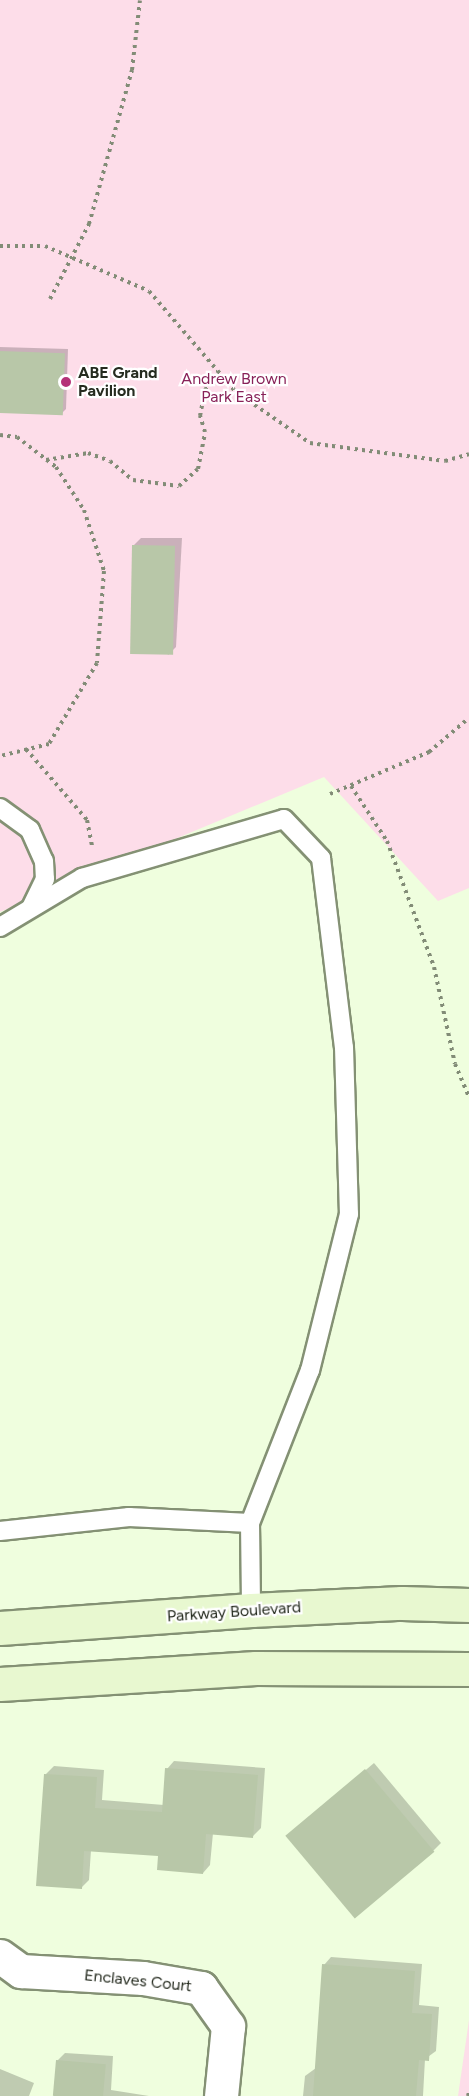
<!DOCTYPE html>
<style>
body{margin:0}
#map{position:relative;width:469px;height:2096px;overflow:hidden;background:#effede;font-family:Figtree,sans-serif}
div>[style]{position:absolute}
.green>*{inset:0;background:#fddde9}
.shadow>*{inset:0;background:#0003}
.building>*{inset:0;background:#b8c7a8;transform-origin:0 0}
.path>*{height:4px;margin-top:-2px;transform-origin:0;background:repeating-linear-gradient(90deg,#828c77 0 3px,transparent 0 7.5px)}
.roads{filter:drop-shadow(2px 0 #849174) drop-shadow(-2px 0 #849174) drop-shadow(0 2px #849174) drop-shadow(0 -2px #849174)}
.lane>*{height:18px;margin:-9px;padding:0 9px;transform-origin:9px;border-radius:9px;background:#fff}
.street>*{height:33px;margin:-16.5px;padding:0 16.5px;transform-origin:16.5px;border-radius:16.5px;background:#fff}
.secondary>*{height:33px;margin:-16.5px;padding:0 16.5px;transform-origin:16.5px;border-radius:16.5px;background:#e8f8d0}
.dots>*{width:16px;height:16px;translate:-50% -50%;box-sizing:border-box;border:3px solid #fff;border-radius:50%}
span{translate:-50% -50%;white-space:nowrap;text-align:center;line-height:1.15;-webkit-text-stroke:4.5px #fff;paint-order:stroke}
.poi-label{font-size:16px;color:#252b1f;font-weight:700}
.left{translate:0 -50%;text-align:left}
.park-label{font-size:16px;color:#882259}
.street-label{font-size:16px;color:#252b1f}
</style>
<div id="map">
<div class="green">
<i style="clip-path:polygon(0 0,469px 0,469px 888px,438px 901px,324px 777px,0 912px)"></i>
<i style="clip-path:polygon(469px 2020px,469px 2096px,458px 2096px)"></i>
</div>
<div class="shadow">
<i style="clip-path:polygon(0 347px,68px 349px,66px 409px,62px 413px,0 412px)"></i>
<i style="clip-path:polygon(141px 538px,182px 538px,176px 647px,168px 655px,133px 546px)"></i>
<i style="clip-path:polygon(174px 1761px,265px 1768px,261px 1828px,253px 1836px,213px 1833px,210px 1865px,203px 1873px,160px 1854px,91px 1850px,89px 1880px,81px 1888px,46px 1774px,54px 1766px,104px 1770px,102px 1800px,164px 1805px,167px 1769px)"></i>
<i style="clip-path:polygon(374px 1763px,441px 1843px,433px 1851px,288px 1836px)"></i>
<i style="clip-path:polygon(331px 1957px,422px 1964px,419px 2005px,439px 2007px,436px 2051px,425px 2059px,423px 2096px,303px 2096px,305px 2076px,316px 2068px,324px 1965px)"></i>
<i style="clip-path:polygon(65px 2053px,113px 2056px,111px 2090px,149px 2096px,55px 2096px,57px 2061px)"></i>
<i style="clip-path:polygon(0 2069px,34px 2083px,29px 2096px,0 2096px)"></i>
</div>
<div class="building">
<i style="left:0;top:351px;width:65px;height:62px;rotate:2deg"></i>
<i style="left:132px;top:545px;width:43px;height:109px;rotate:1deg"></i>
<i style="clip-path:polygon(165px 1768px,258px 1775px,253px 1838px,206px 1834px,203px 1874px,157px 1870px,158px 1856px,84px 1851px,82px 1889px,36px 1886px,44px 1774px,97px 1777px,95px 1808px,162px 1812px)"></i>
<i style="left:365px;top:1769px;width:108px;height:104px;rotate:50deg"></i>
<i style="clip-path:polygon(322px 1964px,415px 1971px,412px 2013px,432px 2014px,429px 2061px,419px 2060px,416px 2096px,313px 2096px)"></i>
<i style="left:56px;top:2060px;width:50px;height:36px;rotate:5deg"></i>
</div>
<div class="path">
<i style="left:0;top:246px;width:45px"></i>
<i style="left:45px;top:246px;width:113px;rotate:23.4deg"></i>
<i style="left:149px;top:291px;width:133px;rotate:49.3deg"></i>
<i style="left:236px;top:392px;width:90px;rotate:34.6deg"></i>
<i style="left:310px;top:443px;width:136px;rotate:7.6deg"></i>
<i style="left:445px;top:461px;width:25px;rotate:-16deg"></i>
<i style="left:50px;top:299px;width:85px;rotate:-62.5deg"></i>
<i style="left:89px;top:224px;width:160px;rotate:-74.4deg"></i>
<i style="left:132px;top:70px;width:70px;rotate:-83.5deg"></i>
<i style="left:0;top:435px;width:17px;rotate:7deg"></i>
<i style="left:17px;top:437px;width:49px;rotate:37.6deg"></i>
<i style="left:56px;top:467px;width:51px;rotate:56.9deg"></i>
<i style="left:84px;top:510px;width:64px;rotate:71.8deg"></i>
<i style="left:104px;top:571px;width:92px;rotate:94.4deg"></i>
<i style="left:97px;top:663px;width:94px;rotate:120.7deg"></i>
<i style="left:49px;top:744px;width:50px;rotate:166.2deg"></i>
<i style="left:46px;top:460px;width:43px;rotate:-9.5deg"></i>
<i style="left:88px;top:453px;width:23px;rotate:20deg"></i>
<i style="left:110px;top:461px;width:30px;rotate:40deg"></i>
<i style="left:133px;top:480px;width:46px;rotate:7.4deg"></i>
<i style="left:179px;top:486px;width:25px;rotate:-42deg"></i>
<i style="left:198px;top:469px;width:38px;rotate:-79deg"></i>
<i style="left:205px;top:432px;width:17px;rotate:-107deg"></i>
<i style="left:200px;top:416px;width:26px;rotate:-79deg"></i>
<i style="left:205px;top:390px;width:23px;rotate:-56deg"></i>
<i style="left:26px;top:749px;width:94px;rotate:49.3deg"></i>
<i style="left:87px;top:820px;width:26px;rotate:79deg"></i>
<i style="left:351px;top:786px;width:66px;rotate:56.8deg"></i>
<i style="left:387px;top:841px;width:134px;rotate:69.5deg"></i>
<i style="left:434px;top:967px;width:99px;rotate:77.8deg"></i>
<i style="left:455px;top:1064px;width:36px;rotate:67deg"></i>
<i style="left:330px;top:794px;width:108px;rotate:-23deg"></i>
<i style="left:429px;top:752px;width:52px;rotate:-40.4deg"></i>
<i style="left:468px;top:2096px;width:4px;rotate:-76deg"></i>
</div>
<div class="roads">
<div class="lane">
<i style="left:0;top:808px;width:37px;rotate:36deg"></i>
<i style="left:30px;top:830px;width:34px;rotate:66deg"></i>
<i style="left:44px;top:861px;width:18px;rotate:87deg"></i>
<i style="left:45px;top:879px;width:32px;rotate:116deg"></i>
<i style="left:0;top:927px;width:96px;rotate:-30.9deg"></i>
<i style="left:82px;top:878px;width:210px;rotate:-16.3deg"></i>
<i style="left:284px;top:819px;width:54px;rotate:46.5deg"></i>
<i style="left:321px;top:858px;width:190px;rotate:83.1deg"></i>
<i style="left:344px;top:1047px;width:167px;rotate:88.3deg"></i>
<i style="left:349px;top:1214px;width:161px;rotate:104deg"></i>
<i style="left:310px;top:1370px;width:164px;rotate:111.4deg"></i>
<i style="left:250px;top:1523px;width:87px;rotate:89.3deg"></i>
<i style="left:0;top:1531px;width:130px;rotate:-6.2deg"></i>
<i style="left:129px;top:1517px;width:121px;rotate:2.8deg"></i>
</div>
<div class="street">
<i style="left:0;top:1956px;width:26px;rotate:36deg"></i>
<i style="left:21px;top:1971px;width:122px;rotate:3.3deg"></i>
<i style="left:143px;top:1978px;width:59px;rotate:9.8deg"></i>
<i style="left:201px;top:1988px;width:47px;rotate:54.6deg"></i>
<i style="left:228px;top:2026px;width:70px;rotate:95.7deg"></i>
</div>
<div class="secondary">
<i style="left:0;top:1628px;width:252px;rotate:-4.1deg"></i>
<i style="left:251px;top:1610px;width:151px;rotate:-2.7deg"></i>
<i style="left:402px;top:1603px;width:67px;rotate:1.7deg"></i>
<i style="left:0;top:1684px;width:256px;rotate:-3.6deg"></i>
<i style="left:256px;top:1668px;width:213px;rotate:0.3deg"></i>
</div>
</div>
<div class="dots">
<i style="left:66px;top:382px;background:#b53178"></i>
</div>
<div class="poi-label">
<span class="left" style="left:78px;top:382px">ABE Grand<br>Pavilion</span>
</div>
<div class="park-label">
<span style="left:234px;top:388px">Andrew Brown<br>Park East</span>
</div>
<div class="street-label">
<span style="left:234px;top:1612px;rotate:-4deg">Parkway Boulevard</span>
<span style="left:138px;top:1981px;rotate:6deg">Enclaves Court</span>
</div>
</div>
